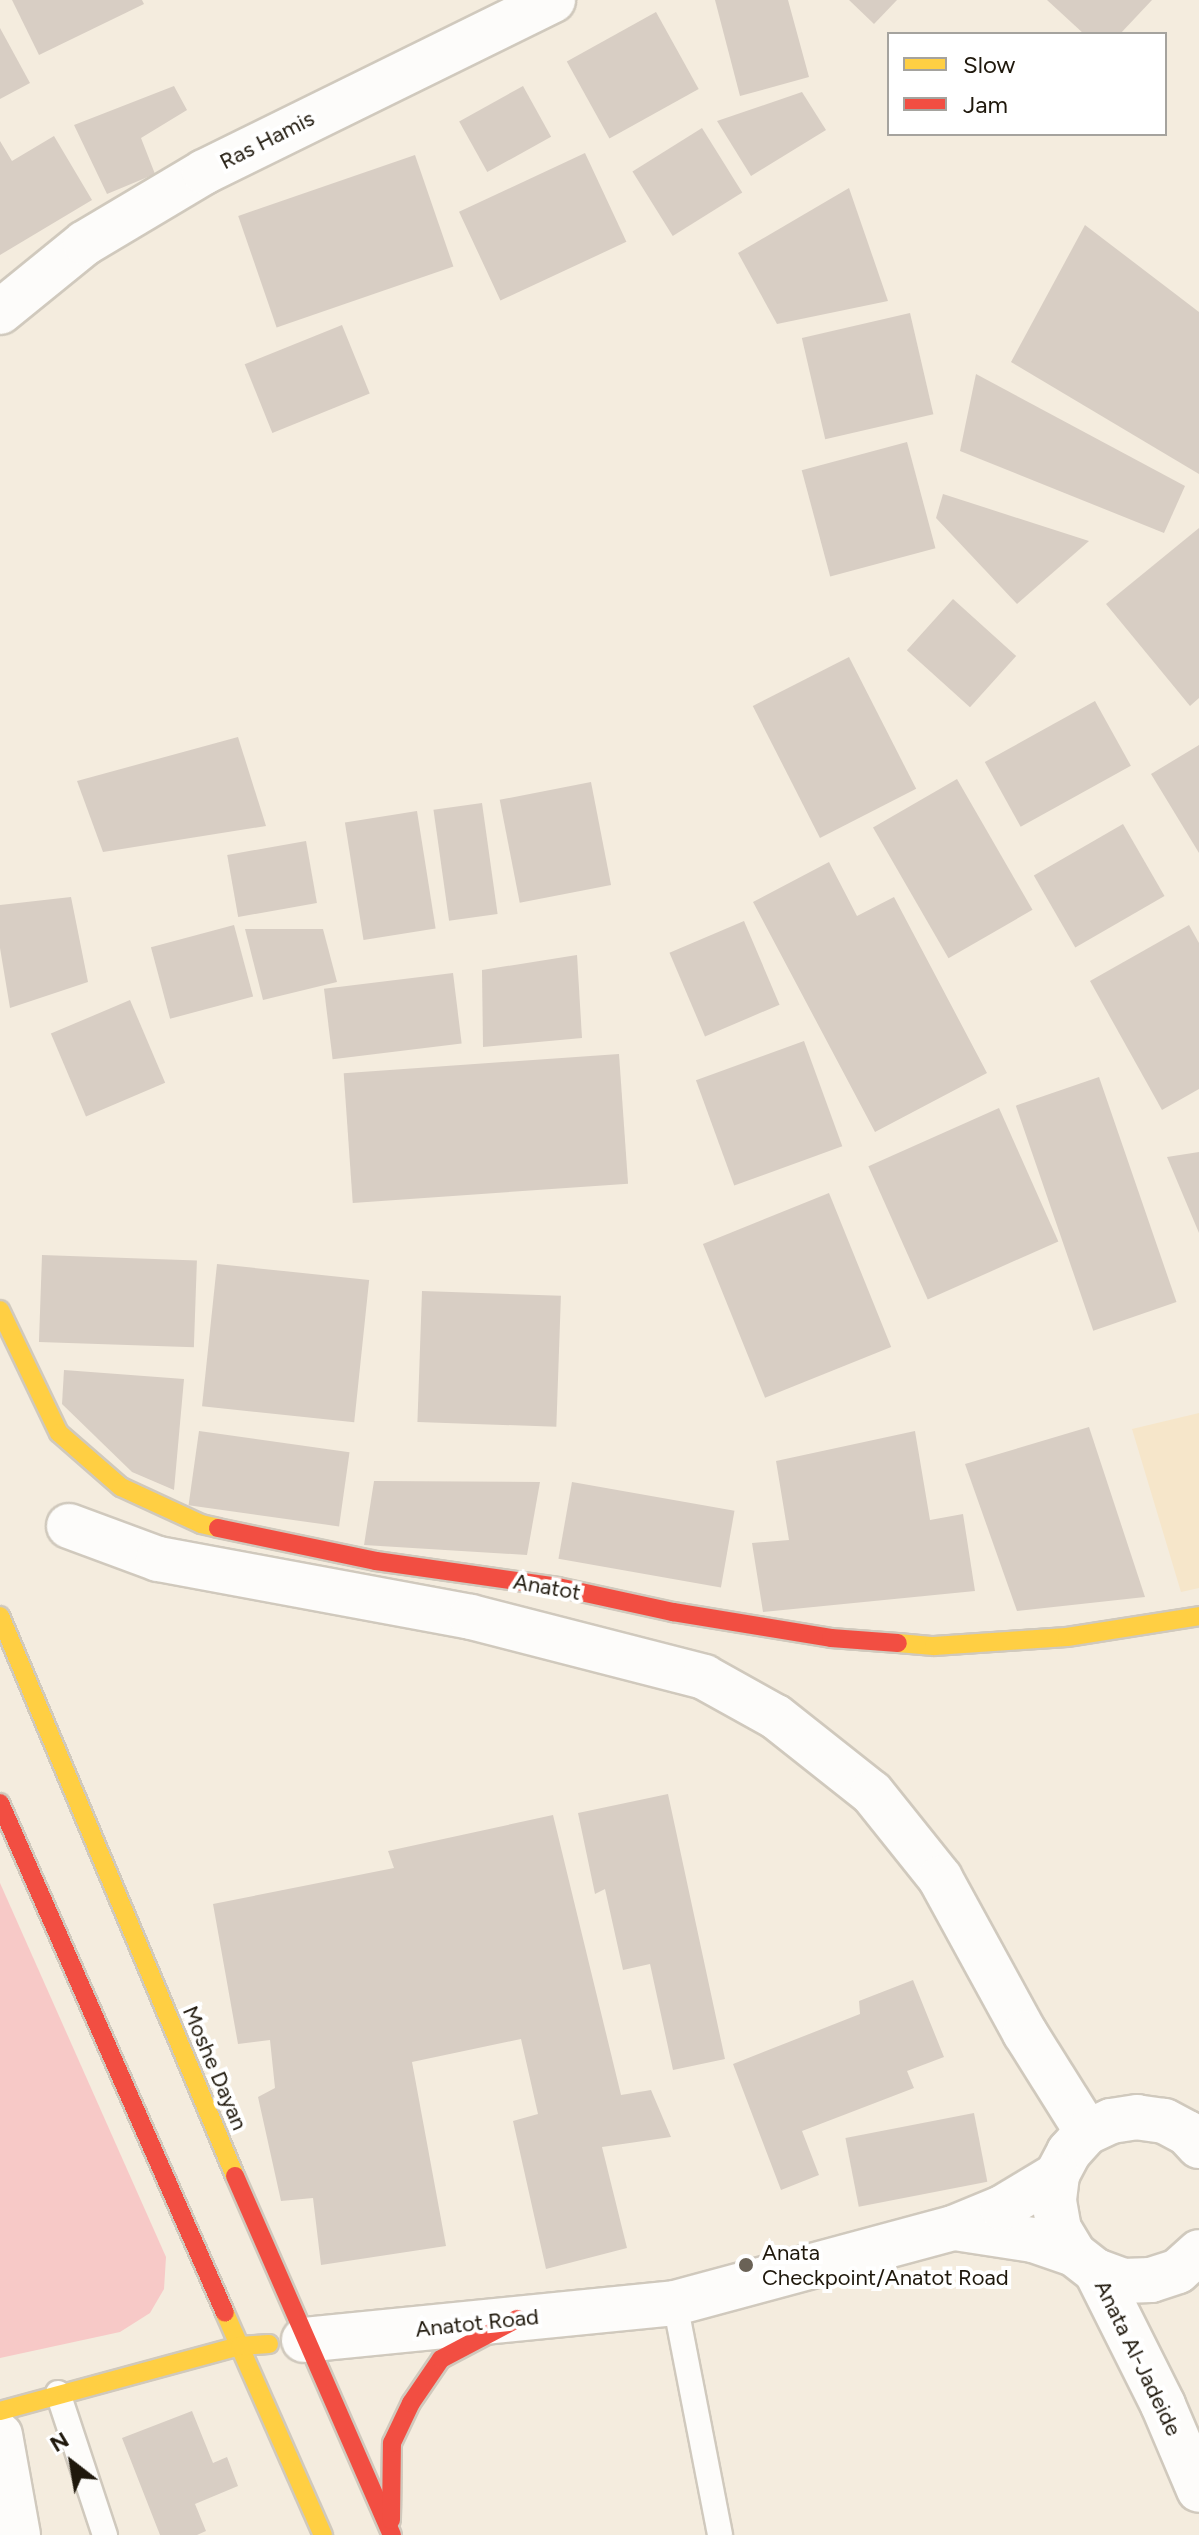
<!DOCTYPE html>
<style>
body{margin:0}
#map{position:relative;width:1199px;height:2535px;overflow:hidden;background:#f4ecde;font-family:Figtree,sans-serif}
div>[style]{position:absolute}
.built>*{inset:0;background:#f6e6ca}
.green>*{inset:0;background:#f7c9c7}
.building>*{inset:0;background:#d8cec4;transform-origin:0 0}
.roads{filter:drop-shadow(2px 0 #d0c9bd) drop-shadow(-2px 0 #d0c9bd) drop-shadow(0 2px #d0c9bd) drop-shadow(0 -2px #d0c9bd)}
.lane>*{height:24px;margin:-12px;padding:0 12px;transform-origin:12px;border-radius:12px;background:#fdfcfa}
.street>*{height:44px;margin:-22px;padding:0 22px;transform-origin:22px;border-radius:22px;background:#fdfcfa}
.slow>*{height:18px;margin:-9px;padding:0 9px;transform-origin:9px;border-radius:9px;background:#ffcf43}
.jam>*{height:18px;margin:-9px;padding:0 9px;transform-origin:9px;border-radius:9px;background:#f24e42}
.dots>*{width:22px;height:22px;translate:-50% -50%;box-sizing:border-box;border:4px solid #fff;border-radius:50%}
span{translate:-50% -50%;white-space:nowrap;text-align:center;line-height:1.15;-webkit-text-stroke:8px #fff;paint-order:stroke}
.street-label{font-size:22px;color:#1f180c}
.poi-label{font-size:22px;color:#1f180c}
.left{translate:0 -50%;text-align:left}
.legend{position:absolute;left:887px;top:32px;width:280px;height:104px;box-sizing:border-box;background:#fff;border:2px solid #a5a39e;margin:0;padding:10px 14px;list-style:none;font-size:24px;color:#1f180c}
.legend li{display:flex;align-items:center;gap:16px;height:40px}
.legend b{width:40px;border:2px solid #a5a39e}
.north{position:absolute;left:32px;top:2423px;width:80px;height:80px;-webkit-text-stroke:6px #fff;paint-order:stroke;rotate:329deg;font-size:22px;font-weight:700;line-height:32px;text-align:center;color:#1f180c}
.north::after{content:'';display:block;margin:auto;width:28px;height:36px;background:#1f180c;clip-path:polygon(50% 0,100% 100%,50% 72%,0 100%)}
</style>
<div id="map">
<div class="built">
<i style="clip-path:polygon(1199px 1413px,1199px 1588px,1181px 1592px,1132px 1429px)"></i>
</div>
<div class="green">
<i style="clip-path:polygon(0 1883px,166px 2257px,164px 2289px,150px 2313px,120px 2332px,0 2358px)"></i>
</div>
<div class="building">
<i style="clip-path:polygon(12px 0,142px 0,144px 4px,39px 55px)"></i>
<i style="clip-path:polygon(715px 0,788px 0,809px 77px,740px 96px)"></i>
<i style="clip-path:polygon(849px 0,897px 0,874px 24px)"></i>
<i style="clip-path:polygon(1047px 0,1152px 0,1120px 34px,1084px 34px)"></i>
<i style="left:656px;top:12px;width:88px;height:102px;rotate:61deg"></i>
<i style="clip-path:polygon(0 28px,30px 83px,0 99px)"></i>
<i style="clip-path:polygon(174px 86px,187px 110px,141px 138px,155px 174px,107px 194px,74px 125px)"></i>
<i style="left:523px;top:86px;width:58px;height:73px;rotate:61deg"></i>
<i style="clip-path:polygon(802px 92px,826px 130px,751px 176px,717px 121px)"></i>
<i style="left:702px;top:128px;width:76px;height:82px;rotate:58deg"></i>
<i style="clip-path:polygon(54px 136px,92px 200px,0 255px,0 141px,12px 161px)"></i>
<i style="left:585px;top:153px;width:98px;height:139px;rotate:65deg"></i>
<i style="left:415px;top:155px;width:118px;height:187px;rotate:71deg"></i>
<i style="clip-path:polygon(849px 188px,888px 301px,777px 324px,738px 253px)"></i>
<i style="clip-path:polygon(1085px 225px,1199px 312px,1199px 474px,1011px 362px)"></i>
<i style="left:910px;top:313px;width:104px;height:111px;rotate:77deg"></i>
<i style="left:342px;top:325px;width:74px;height:105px;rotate:68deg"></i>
<i style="clip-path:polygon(976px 374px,1185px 486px,1164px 533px,960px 451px)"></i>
<i style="left:907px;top:442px;width:110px;height:109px;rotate:75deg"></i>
<i style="clip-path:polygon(943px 494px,1089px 541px,1017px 604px,936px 518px)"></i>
<i style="clip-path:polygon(1199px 528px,1199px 698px,1190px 706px,1106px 604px)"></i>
<i style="left:953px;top:599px;width:85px;height:69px;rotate:42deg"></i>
<i style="left:849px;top:657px;width:148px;height:108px;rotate:63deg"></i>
<i style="left:1095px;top:701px;width:74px;height:126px;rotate:61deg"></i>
<i style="clip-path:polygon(238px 737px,266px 826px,103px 852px,77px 781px)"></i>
<i style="clip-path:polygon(1199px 745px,1199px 853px,1151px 774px)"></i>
<i style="left:957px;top:779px;width:151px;height:97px;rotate:60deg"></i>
<i style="left:591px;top:782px;width:105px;height:93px;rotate:79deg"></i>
<i style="left:482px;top:803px;width:112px;height:49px;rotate:82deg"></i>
<i style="left:417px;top:811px;width:119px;height:73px;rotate:81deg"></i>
<i style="left:1123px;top:824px;width:83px;height:103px;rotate:60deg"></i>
<i style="left:306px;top:841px;width:63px;height:80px;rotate:80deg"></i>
<i style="clip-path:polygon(829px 862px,857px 916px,894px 897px,987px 1073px,875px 1132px,753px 902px)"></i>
<i style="clip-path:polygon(71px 897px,88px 982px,10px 1008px,0 948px,0 905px)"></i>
<i style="left:744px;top:921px;width:91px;height:81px;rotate:67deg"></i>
<i style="left:234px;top:925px;width:74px;height:86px;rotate:75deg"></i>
<i style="clip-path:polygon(1189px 925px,1199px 943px,1199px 1089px,1162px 1110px,1090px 981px)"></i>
<i style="clip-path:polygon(245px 929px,323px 929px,337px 982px,263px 1000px)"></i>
<i style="clip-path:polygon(577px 955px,582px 1038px,483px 1047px,482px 970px)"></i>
<i style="left:453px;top:973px;width:71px;height:130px;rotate:83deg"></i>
<i style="left:130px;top:1000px;width:90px;height:86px;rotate:67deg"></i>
<i style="left:804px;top:1041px;width:112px;height:115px;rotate:70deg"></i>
<i style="left:619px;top:1054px;width:130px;height:276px;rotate:86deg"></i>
<i style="left:1099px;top:1077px;width:238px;height:88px;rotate:71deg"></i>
<i style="left:999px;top:1108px;width:146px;height:143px;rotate:66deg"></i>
<i style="clip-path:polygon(1199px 1152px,1199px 1233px,1167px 1157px)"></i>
<i style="left:829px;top:1193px;width:166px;height:136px;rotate:68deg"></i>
<i style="left:42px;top:1255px;width:155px;height:87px;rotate:2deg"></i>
<i style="left:217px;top:1264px;width:153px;height:143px;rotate:6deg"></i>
<i style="left:422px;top:1291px;width:139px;height:131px;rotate:2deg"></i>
<i style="clip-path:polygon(64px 1370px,184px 1379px,174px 1490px,132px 1472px,62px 1404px)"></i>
<i style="clip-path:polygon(1089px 1427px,1145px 1597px,1017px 1611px,965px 1464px)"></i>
<i style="left:199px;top:1431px;width:152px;height:75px;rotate:8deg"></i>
<i style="clip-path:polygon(915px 1431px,930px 1520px,963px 1514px,975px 1591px,763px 1612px,752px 1543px,789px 1540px,776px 1461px)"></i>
<i style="clip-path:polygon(374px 1481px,540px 1482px,527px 1555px,364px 1545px)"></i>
<i style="left:572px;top:1482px;width:165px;height:78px;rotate:10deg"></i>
<i style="clip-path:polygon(668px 1794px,725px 2059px,673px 2070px,650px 1964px,623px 1970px,605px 1889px,595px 1894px,578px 1813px)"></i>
<i style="clip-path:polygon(553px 1815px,621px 2095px,651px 2090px,671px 2137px,602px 2147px,627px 2248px,546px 2269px,513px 2121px,538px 2114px,521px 2039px,412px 2062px,446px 2246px,321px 2265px,313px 2198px,281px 2201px,258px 2097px,275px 2088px,270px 2040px,238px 2044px,213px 1904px,394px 1868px,388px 1851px)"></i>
<i style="clip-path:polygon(913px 1980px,944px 2057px,907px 2071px,914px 2088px,802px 2131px,819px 2175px,781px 2190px,733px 2064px,860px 2014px,859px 2001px)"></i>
<i style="left:974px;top:2113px;width:70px;height:131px;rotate:79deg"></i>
<i style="clip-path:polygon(192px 2411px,213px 2463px,227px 2457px,238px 2486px,195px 2504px,206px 2531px,197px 2535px,160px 2535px,122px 2438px)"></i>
</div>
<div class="roads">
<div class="lane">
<i style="left:675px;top:2303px;width:236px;rotate:79deg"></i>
<i style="left:58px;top:2393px;width:150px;rotate:71.7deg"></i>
</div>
<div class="street">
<i style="left:0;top:312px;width:109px;rotate:-39.1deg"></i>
<i style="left:85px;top:243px;width:139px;rotate:-30.8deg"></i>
<i style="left:204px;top:172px;width:389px;rotate:-26.2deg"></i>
<i style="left:69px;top:1526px;width:95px;rotate:20.3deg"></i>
<i style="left:158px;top:1559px;width:318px;rotate:10.5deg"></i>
<i style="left:471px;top:1617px;width:241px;rotate:14.4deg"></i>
<i style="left:704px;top:1677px;width:82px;rotate:29.1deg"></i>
<i style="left:776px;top:1717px;width:122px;rotate:38.4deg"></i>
<i style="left:872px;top:1793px;width:109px;rotate:51.3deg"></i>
<i style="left:940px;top:1878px;width:177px;rotate:61.3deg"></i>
<i style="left:1025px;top:2033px;width:117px;rotate:57.9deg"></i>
<i style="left:1199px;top:2146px;width:18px;rotate:-133deg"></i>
<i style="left:1187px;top:2133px;width:26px;rotate:-152deg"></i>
<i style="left:1164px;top:2121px;width:27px;rotate:-172deg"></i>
<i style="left:1137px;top:2117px;width:26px;rotate:171deg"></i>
<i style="left:1111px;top:2121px;width:26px;rotate:155deg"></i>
<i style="left:1087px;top:2132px;width:27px;rotate:132deg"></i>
<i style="left:1069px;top:2152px;width:26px;rotate:118deg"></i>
<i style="left:1057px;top:2175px;width:26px;rotate:97deg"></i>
<i style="left:1054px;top:2201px;width:28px;rotate:80deg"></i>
<i style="left:1059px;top:2229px;width:29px;rotate:59deg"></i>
<i style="left:1074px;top:2254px;width:28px;rotate:38deg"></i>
<i style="left:1096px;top:2271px;width:29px;rotate:20deg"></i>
<i style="left:1123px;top:2281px;width:28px;rotate:-2deg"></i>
<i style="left:1151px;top:2280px;width:28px;rotate:-18deg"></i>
<i style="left:1178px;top:2271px;width:28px;rotate:-42deg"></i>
<i style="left:955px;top:2228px;width:79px;rotate:8.7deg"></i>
<i style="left:1033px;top:2240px;width:43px;rotate:18.9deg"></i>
<i style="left:1096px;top:2271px;width:150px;rotate:63.4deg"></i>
<i style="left:1163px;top:2405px;width:92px;rotate:67deg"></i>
<i style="left:304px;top:2340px;width:373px;rotate:-5.7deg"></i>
<i style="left:675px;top:2303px;width:288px;rotate:-15.1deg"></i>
<i style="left:953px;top:2228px;width:53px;rotate:-22.2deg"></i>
<i style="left:1002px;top:2208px;width:64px;rotate:-31deg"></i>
<i style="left:0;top:2435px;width:102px;rotate:79.8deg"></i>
</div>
<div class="slow">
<i style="left:0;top:1310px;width:136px;rotate:64.4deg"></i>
<i style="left:59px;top:1433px;width:82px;rotate:41.1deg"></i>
<i style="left:121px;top:1487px;width:88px;rotate:24.8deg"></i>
<i style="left:201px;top:1524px;width:17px;rotate:13deg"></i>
<i style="left:0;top:1616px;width:607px;rotate:67.23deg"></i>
<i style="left:898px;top:1643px;width:36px;rotate:5deg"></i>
<i style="left:934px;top:1646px;width:133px;rotate:-3.9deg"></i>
<i style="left:1067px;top:1637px;width:134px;rotate:-9deg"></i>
<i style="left:225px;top:2313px;width:243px;rotate:66.2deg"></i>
<i style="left:0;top:2411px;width:249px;rotate:-15.2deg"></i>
<i style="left:240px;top:2346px;width:29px;rotate:-4deg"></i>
</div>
<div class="jam">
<i style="left:218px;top:1528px;width:161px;rotate:11.8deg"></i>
<i style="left:376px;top:1561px;width:184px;rotate:8.1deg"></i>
<i style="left:558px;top:1587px;width:118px;rotate:12.3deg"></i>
<i style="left:673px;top:1612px;width:160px;rotate:9.3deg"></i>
<i style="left:831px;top:1638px;width:67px;rotate:4.3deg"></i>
<i style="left:0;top:1803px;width:557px;rotate:66.19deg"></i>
<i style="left:235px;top:2176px;width:392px;rotate:66.4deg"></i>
<i style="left:391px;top:2520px;width:77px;rotate:-89.3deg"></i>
<i style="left:392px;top:2443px;width:44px;rotate:-64.6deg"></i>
<i style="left:411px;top:2403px;width:53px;rotate:-55.7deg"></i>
<i style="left:441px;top:2359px;width:86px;rotate:-27.8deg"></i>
</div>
</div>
<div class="dots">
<i style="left:746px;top:2265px;background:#6a6256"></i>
</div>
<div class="street-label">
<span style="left:267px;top:140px;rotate:-27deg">Ras Hamis</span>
<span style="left:547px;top:1587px;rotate:10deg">Anatot</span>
<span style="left:215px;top:2068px;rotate:67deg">Moshe Dayan</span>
<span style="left:477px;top:2323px;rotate:-6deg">Anatot Road</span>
<span style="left:1138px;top:2358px;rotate:64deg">Anata Al-Jadeide</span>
</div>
<div class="poi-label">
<span class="left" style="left:762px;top:2265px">Anata<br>Checkpoint/Anatot Road</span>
</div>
<ul class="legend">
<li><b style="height:10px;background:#ffcf43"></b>Slow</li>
<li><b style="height:10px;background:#f24e42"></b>Jam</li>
</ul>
<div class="north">N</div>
</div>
